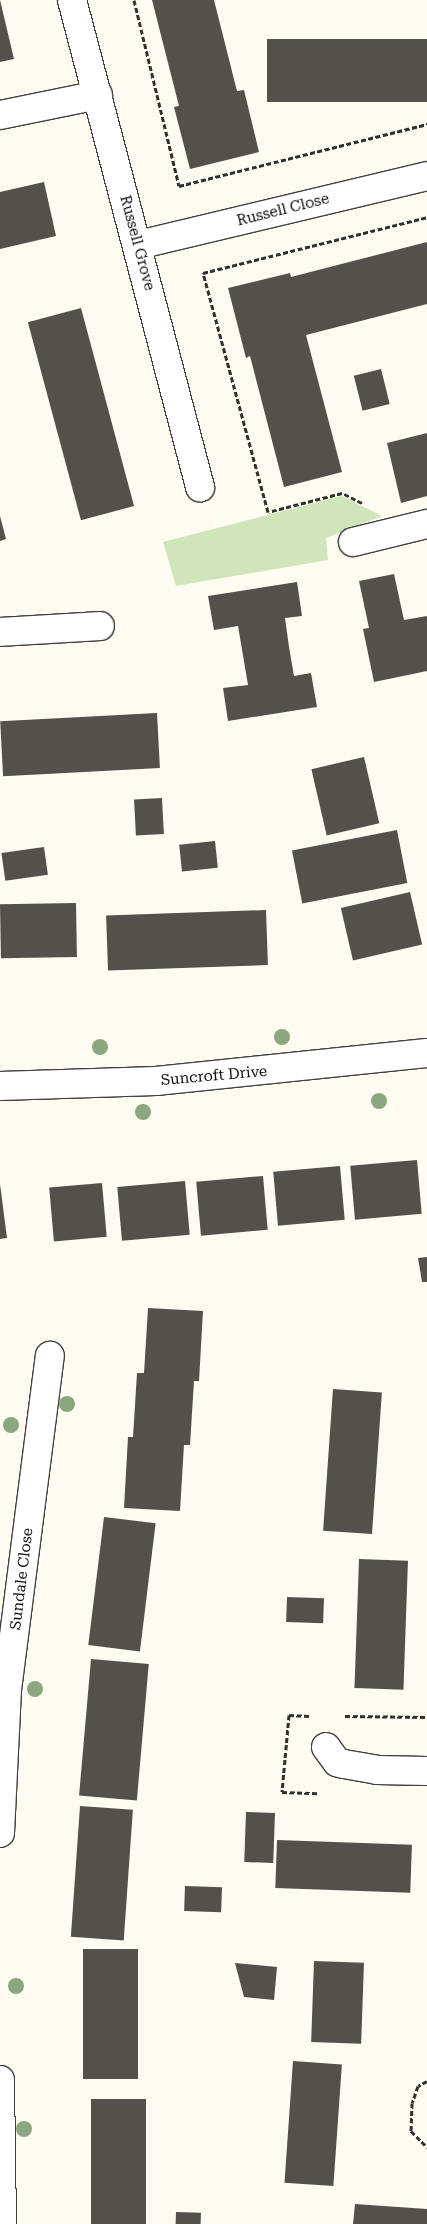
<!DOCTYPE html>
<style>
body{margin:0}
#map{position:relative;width:427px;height:2224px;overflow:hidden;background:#fefcf0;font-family:"Roboto Serif",serif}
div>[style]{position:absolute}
.green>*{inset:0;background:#cfe6bb}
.building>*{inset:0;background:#56504b;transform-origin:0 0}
.path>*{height:3px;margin-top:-1.5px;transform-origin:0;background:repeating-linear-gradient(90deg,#303030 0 5px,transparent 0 7.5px)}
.roads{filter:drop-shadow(1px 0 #414141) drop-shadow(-1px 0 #414141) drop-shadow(0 1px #414141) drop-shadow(0 -1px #414141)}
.minor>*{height:28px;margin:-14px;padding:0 14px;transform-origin:14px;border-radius:14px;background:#fff}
.trees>*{width:16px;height:16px;margin:-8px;border-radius:50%;background:#8aa77f}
span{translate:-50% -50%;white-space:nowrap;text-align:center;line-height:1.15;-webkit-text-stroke:5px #fff;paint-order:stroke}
.street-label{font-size:15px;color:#0e0e0e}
</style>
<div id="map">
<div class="green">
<i style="clip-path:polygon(342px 496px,382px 516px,326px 538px,328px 560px,176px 586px,163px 542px)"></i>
</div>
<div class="building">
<i style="clip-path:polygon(0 0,14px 59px,0 62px)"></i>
<i style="clip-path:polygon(152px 0,214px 0,237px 91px,244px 90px,259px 152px,190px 169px,174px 107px,179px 106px)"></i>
<i style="left:427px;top:39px;width:63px;height:160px;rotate:90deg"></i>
<i style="clip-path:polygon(44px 182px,56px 236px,0 249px,0 192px)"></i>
<i style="clip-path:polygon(427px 242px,427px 304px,306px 335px,342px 472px,284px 487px,250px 356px,246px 358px,228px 288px,290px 273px,291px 277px)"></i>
<i style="left:81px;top:308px;width:205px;height:55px;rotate:75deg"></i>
<i style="left:381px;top:369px;width:36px;height:28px;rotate:76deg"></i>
<i style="clip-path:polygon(427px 433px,427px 496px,401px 503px,387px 443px)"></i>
<i style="clip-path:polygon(0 516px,6px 539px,0 541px)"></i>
<i style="clip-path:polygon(394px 574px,404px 620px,427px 616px,427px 671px,374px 682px,363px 629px,369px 628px,359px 581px)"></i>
<i style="clip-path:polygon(297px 582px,302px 616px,285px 618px,289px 647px,294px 676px,311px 673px,317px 707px,228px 721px,223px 688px,248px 685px,238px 626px,214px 630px,208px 596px)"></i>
<i style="left:157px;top:713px;width:55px;height:157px;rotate:87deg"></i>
<i style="left:364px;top:757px;width:68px;height:54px;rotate:77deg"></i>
<i style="left:162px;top:798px;width:36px;height:28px;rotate:87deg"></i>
<i style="left:397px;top:830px;width:54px;height:107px;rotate:79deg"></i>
<i style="left:215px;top:841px;width:27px;height:36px;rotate:84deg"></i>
<i style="left:44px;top:847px;width:28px;height:43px;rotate:82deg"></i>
<i style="left:410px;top:892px;width:54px;height:71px;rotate:77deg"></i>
<i style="left:76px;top:903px;width:54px;height:76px;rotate:89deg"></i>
<i style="left:266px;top:910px;width:55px;height:160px;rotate:88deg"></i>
<i style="left:417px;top:1160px;width:54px;height:67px;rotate:85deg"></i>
<i style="left:340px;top:1166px;width:54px;height:67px;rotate:85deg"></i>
<i style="left:263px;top:1176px;width:54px;height:67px;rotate:85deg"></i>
<i style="left:185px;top:1181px;width:54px;height:68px;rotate:85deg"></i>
<i style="left:102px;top:1183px;width:54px;height:53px;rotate:85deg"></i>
<i style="clip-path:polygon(0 1184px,7px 1238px,0 1239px)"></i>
<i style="clip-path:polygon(427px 1257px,427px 1282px,422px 1282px,418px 1258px)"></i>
<i style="clip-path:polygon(148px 1308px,203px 1311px,199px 1381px,194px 1381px,190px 1445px,184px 1445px,180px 1511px,124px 1508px,128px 1437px,133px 1437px,137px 1373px,144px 1373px)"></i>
<i style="left:333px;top:1389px;width:49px;height:142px;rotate:4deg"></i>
<i style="left:104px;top:1517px;width:52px;height:129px;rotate:7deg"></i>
<i style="left:359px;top:1559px;width:49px;height:129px;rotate:2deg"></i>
<i style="left:287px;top:1597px;width:37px;height:25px;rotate:2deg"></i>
<i style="left:91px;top:1659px;width:58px;height:137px;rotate:5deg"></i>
<i style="left:80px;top:1806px;width:53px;height:131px;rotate:4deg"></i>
<i style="left:246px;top:1812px;width:29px;height:50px;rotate:2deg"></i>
<i style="left:277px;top:1840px;width:135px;height:48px;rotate:2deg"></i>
<i style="left:185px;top:1886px;width:37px;height:25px;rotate:2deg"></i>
<i style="left:83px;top:1949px;width:55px;height:130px"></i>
<i style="left:314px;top:1961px;width:50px;height:81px;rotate:2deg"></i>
<i style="clip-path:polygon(235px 1963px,277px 1967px,274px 2000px,244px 1997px)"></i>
<i style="left:293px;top:2061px;width:49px;height:122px;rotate:4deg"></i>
<i style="left:146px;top:2099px;width:125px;height:55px;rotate:90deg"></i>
<i style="clip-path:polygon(355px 2204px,427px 2209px,427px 2224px,353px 2224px)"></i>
<i style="left:176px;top:2212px;width:25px;height:12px;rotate:2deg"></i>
</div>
<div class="path">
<i style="left:134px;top:0;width:191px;rotate:76.4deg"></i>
<i style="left:179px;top:186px;width:256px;rotate:-14deg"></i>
<i style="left:362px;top:503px;width:22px;rotate:-153deg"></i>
<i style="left:342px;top:493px;width:76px;rotate:165.6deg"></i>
<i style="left:268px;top:512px;width:248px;rotate:-105.2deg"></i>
<i style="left:203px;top:273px;width:231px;rotate:-14deg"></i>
<i style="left:309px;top:1716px;width:20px;rotate:-177deg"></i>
<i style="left:289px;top:1715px;width:77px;rotate:95.2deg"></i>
<i style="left:282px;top:1792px;width:35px;rotate:2deg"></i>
<i style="left:345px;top:1716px;width:82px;rotate:0.7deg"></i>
<i style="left:427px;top:2081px;width:10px;rotate:151deg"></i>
<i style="left:418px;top:2086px;width:18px;rotate:109deg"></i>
<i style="left:412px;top:2103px;width:28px;rotate:92deg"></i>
<i style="left:411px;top:2131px;width:23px;rotate:45deg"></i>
</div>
<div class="roads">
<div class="minor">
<i style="left:72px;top:0;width:504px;rotate:75.27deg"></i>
<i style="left:0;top:115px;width:100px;rotate:-11.5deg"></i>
<i style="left:138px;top:245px;width:297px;rotate:-13.4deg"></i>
<i style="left:353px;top:542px;width:76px;rotate:-13.7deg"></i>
<i style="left:0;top:632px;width:100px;rotate:-3.4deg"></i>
<i style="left:0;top:1086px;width:156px;rotate:-1.8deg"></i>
<i style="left:156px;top:1081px;width:272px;rotate:-5.9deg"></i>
<i style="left:326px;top:1747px;width:19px;rotate:54deg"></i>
<i style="left:337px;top:1762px;width:7px;rotate:16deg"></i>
<i style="left:344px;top:1764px;width:34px;rotate:10deg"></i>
<i style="left:377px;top:1770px;width:50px;rotate:1.1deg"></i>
<i style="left:0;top:1833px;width:143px;rotate:-87.2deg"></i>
<i style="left:7px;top:1690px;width:337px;rotate:-82.7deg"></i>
<i style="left:0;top:2080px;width:144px;rotate:89.2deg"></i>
</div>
</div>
<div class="trees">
<i style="left:282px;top:1037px"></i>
<i style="left:100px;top:1047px"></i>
<i style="left:379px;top:1101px"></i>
<i style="left:143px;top:1112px"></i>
<i style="left:67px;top:1404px"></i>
<i style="left:11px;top:1425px"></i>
<i style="left:35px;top:1689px"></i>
<i style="left:16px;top:1986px"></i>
<i style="left:24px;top:2129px"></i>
</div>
<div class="street-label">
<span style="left:283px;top:210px;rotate:-14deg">Russell Close</span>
<span style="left:137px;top:243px;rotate:75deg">Russell Grove</span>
<span style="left:214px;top:1076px;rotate:-5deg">Suncroft Drive</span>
<span style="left:22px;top:1579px;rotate:-83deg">Sundale Close</span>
</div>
</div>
